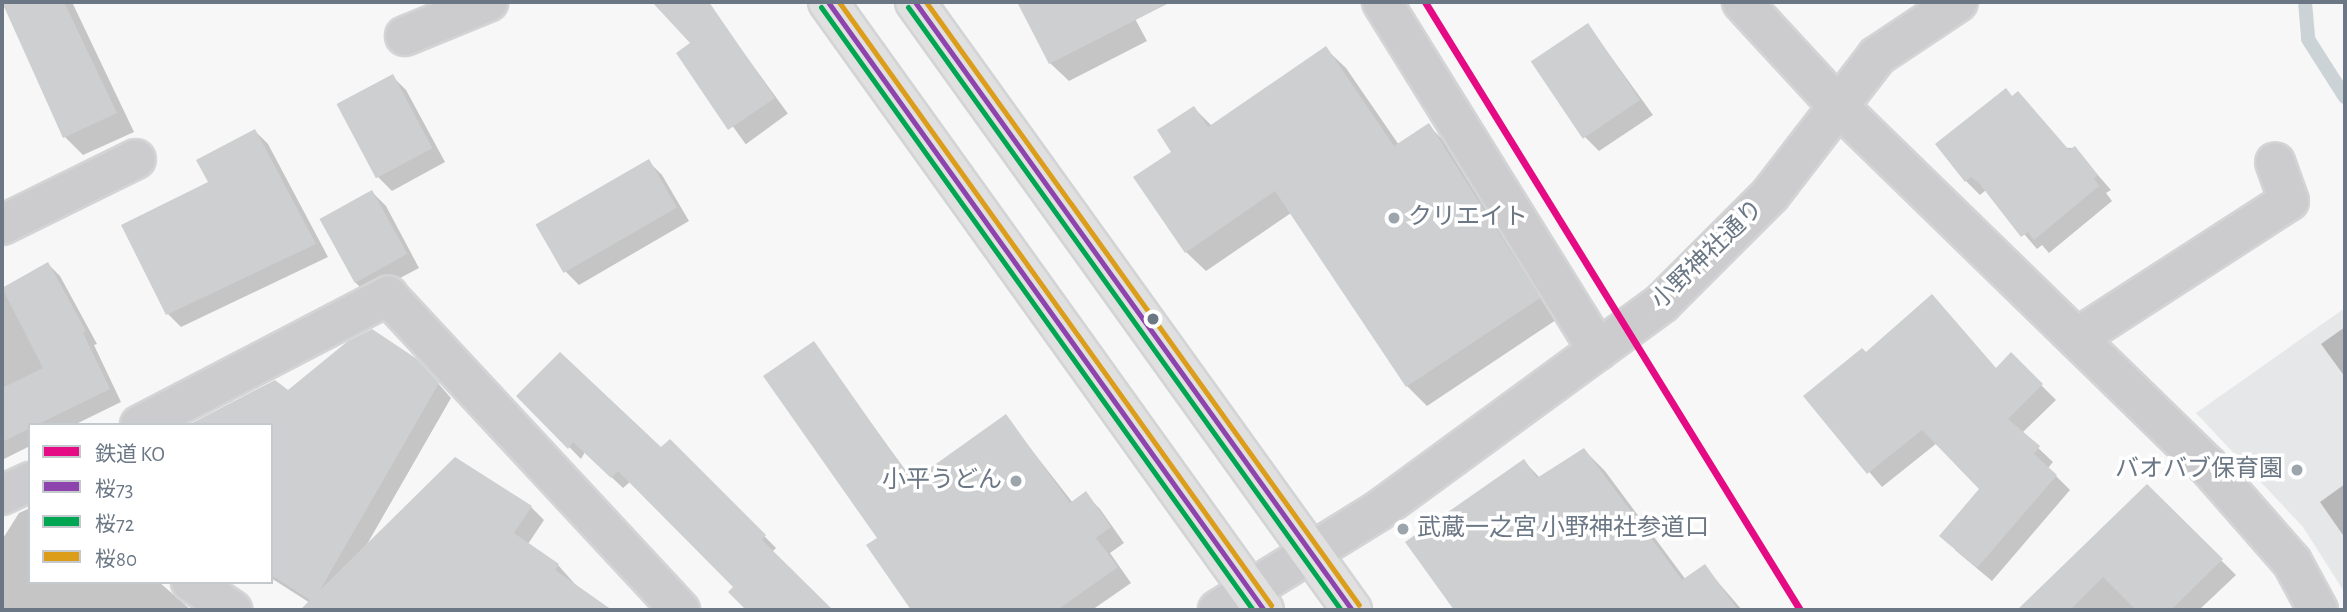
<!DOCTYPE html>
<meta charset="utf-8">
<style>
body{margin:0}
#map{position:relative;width:2347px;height:612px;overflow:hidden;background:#f7f7f7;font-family:"Alegreya Sans","Noto Sans JP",sans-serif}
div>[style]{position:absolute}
.built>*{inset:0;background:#e6e7e8}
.shadow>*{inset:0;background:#0003;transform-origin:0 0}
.stream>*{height:14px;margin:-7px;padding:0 7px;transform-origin:7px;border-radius:7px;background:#ccd3d6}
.building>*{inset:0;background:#cecfd0;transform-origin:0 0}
.roads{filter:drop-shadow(2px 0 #d3d4d5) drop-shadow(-2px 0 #d3d4d5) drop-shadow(0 2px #d3d4d5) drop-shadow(0 -2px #d3d4d5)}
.minor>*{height:38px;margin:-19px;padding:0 19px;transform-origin:19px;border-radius:19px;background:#ccccce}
.major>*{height:38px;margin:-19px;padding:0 19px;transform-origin:19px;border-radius:19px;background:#e0e0e1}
.bus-1>*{height:5px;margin:-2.5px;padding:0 2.5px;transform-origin:2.5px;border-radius:2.5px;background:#8e44ad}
.bus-2>*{height:5px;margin:-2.5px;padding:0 2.5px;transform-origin:2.5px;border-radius:2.5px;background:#00a651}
.bus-3>*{height:5px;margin:-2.5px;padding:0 2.5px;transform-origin:2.5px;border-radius:2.5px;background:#db9d1a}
.rail-1>*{height:7px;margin:-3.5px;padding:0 3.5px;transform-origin:3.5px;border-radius:3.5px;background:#e50b84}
.dots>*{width:19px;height:19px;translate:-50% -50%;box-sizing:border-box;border:4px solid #fff;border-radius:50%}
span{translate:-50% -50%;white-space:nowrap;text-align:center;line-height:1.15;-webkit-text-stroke:7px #fff;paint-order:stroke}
.poi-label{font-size:24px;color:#6b7784}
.left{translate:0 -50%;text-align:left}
.right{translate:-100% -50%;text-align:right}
.street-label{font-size:24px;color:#6b7784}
.frame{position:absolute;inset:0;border:4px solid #6b7784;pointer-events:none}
.legend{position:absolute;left:28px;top:423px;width:245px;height:161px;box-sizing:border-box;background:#fff;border:2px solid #c4c9ce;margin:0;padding:9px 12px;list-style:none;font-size:21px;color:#6b7784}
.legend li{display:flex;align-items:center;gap:14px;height:35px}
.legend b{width:35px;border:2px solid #c4c9ce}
</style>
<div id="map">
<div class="built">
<i style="clip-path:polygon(2345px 308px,2345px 593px,2303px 527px,2196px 413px)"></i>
</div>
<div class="shadow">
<i style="clip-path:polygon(2px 2px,72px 2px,134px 132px,83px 155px,65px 137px)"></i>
<i style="clip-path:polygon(1019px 2px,1126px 2px,1147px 41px,1069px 81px,1050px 63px)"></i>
<i style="left:722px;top:23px;width:112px;height:52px;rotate:54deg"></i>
<i style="clip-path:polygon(1588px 25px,1653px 115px,1599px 151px,1585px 137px)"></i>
<i style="clip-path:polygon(1326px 49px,1346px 68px,1399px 145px,1428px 125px,1448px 145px,1559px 318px,1427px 406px,1407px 386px,1291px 213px,1206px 271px,1186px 252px,1174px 152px,1194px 108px,1212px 126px)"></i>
<i style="clip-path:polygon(392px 76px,406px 90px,445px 162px,392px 191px,378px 177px,339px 105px)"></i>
<i style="clip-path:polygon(255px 131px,268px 144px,328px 257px,181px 327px,168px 314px,210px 183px)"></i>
<i style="clip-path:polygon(1938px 144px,2074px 148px,2111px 190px,2106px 193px,2112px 201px,2049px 253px,2042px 245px,2037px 249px,1986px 190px,1980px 195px,1966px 181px)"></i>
<i style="clip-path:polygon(648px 161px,662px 175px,689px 221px,579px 285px,565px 271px)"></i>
<i style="clip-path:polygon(372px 192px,386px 206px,419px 268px,368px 295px,354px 281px,321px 219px)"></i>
<i style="clip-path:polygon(48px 264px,60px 276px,97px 344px,94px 345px,121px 402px,74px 425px,30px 425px,30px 446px,2px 460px,2px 290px)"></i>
<i style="clip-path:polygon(2345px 327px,2345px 377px,2321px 344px)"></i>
<i style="clip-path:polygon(813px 343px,914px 482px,1005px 416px,1073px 503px,1085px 494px,1100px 509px,1124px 543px,1110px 553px,1131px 583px,1092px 610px,914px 610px,869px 546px,879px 538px)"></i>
<i style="clip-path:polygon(1866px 354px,1997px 369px,2011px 355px,2056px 400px,2022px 433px,2053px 462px,2048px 468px,2070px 490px,1992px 581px,1955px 550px,1982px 489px,1937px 443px,1882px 487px,1805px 396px)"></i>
<i style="clip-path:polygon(430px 374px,451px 398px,366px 546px,531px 507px,544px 520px,528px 544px,558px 565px,598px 610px,321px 610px,271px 578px,271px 425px,288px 392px)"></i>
<i style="clip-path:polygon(519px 396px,661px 450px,670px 441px,776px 548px,772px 552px,830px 610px,749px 610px,730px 592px,735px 587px,631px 481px,623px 488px,585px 452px,581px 459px)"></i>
<i style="clip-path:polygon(1584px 450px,1605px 471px,1686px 580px,1705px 567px,1742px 610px,1457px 610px,1407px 542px,1524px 461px,1540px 478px)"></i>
<i style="clip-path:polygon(2345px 484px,2345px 538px,2320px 502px)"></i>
<i style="clip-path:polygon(2147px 487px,2236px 575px,2199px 610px,2031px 610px,2026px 605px)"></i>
<i style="clip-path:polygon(30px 508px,30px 582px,159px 582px,191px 610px,2px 610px,2px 540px,19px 513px)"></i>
</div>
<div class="stream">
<i style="left:2305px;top:2px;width:37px;rotate:85deg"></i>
<i style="left:2308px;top:39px;width:69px;rotate:57.5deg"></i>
</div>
<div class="building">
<i style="clip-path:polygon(2px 2px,64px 2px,117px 113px,63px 138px)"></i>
<i style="clip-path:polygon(652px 2px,709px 2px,775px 98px,728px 130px,676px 53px,690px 43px)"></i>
<i style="clip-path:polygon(1017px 2px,1171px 2px,1049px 64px)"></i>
<i style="left:1588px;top:23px;width:93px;height:69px;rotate:56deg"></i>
<i style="clip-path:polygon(1326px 46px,1394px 146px,1429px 123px,1540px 298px,1406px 387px,1275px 191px,1185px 253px,1133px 177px,1171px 152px,1157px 130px,1194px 106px,1208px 127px)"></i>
<i style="left:393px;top:74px;width:84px;height:64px;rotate:62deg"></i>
<i style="clip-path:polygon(2006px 88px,2012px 96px,2018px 91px,2069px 150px,2075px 146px,2098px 175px,2094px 178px,2099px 186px,2034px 240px,2028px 232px,2021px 237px,1979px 183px,1971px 177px,1965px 182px,1935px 144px)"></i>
<i style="clip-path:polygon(255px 129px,316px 244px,166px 315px,121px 225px,208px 182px,196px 160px)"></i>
<i style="left:649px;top:159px;width:56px;height:131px;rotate:60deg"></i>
<i style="left:372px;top:190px;width:73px;height:60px;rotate:61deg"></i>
<i style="clip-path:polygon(48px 262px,86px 331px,83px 333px,110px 389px,2px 442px,2px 388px,43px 368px,2px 288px)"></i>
<i style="clip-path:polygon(1932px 294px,1996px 368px,2011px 352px,2043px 384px,2008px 419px,2040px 446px,2034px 454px,2057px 475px,1977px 568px,1939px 536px,1979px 489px,1922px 430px,1867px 474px,1803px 396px,1862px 348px,1866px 352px)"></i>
<i style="clip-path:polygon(372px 329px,417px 359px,439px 383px,320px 590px,455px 457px,532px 506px,514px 533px,559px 564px,555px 570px,612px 610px,300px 610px,310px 600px,271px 575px,271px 425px,188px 425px,275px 380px,288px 390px,348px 341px)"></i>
<i style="clip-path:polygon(814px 341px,912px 481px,1006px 414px,1070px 503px,1086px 491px,1111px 527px,1096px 538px,1118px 567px,1057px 610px,911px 610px,866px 545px,877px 538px,763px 376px)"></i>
<i style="clip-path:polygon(560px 352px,661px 447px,670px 439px,766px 535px,762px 540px,833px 610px,746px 610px,728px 592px,733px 587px,618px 471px,611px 478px,573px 442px,568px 449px,516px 396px)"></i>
<i style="clip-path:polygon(1584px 448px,1682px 580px,1705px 564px,1738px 610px,1454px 610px,1405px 542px,1524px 459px,1537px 478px)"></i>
<i style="clip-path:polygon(2147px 484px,2223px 559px,2171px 610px,2136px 610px,2103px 577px,2070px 610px,2017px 610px)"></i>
</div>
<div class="roads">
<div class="minor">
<i style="left:1382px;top:2px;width:410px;rotate:58.2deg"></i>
<i style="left:1742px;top:2px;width:139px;rotate:47.3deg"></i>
<i style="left:1836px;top:104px;width:518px;rotate:44.22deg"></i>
<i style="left:2207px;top:465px;width:129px;rotate:48.8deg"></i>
<i style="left:2292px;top:562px;width:55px;rotate:61.6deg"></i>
<i style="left:405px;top:36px;width:90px;rotate:-22.3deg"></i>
<i style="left:2px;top:225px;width:149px;rotate:-26.2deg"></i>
<i style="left:2077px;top:338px;width:252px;rotate:-32.9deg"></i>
<i style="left:2289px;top:201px;width:41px;rotate:-109.7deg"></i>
<i style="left:140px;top:425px;width:280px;rotate:-27.5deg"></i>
<i style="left:388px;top:296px;width:429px;rotate:47.1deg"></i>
<i style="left:2px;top:495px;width:31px;rotate:-25deg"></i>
<i style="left:191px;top:582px;width:50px;rotate:34.3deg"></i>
<i style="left:1218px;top:610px;width:188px;rotate:-31.7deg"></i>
<i style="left:1378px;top:511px;width:352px;rotate:-36.2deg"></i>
<i style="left:1662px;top:303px;width:153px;rotate:-45deg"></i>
<i style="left:1770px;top:195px;width:175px;rotate:-52.4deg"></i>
<i style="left:1877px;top:56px;width:97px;rotate:-33.7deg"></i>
</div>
<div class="major">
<i style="left:828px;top:2px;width:748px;rotate:54.36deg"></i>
<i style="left:915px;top:2px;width:749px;rotate:54.29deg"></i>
</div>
</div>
<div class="bus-1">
<i style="left:828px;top:2px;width:748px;rotate:54.36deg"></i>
<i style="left:915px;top:2px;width:749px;rotate:54.29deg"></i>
</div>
<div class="bus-2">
<i style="left:821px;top:7px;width:742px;rotate:54.38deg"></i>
<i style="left:908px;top:7px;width:742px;rotate:54.32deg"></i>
</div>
<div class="bus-3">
<i style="left:839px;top:2px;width:742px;rotate:54.38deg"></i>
<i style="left:926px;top:2px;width:742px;rotate:54.32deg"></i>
</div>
<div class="rail-1">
<i style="left:1425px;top:2px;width:714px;rotate:58.33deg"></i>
</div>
<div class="dots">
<i style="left:1394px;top:218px;background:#9ca4ac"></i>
<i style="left:1153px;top:319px;background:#6b7784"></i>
<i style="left:2297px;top:470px;background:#9ca4ac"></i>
<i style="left:1016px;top:481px;background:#9ca4ac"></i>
<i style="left:1403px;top:529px;background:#9ca4ac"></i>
</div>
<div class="poi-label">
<span class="left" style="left:1408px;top:218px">クリエイト</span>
<span class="right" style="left:2283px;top:470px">バオバブ保育園</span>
<span class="right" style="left:1002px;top:481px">小平うどん</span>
<span class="left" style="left:1417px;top:529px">武蔵一之宮 小野神社参道口</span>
</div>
<div class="street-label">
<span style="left:1708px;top:255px;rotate:-44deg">小野神社通り</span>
</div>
<div class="frame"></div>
<ul class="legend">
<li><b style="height:9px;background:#e50b84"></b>鉄道 KO</li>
<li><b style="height:9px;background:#8e44ad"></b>桜73</li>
<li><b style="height:9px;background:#00a651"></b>桜72</li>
<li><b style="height:9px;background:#db9d1a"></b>桜80</li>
</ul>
</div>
